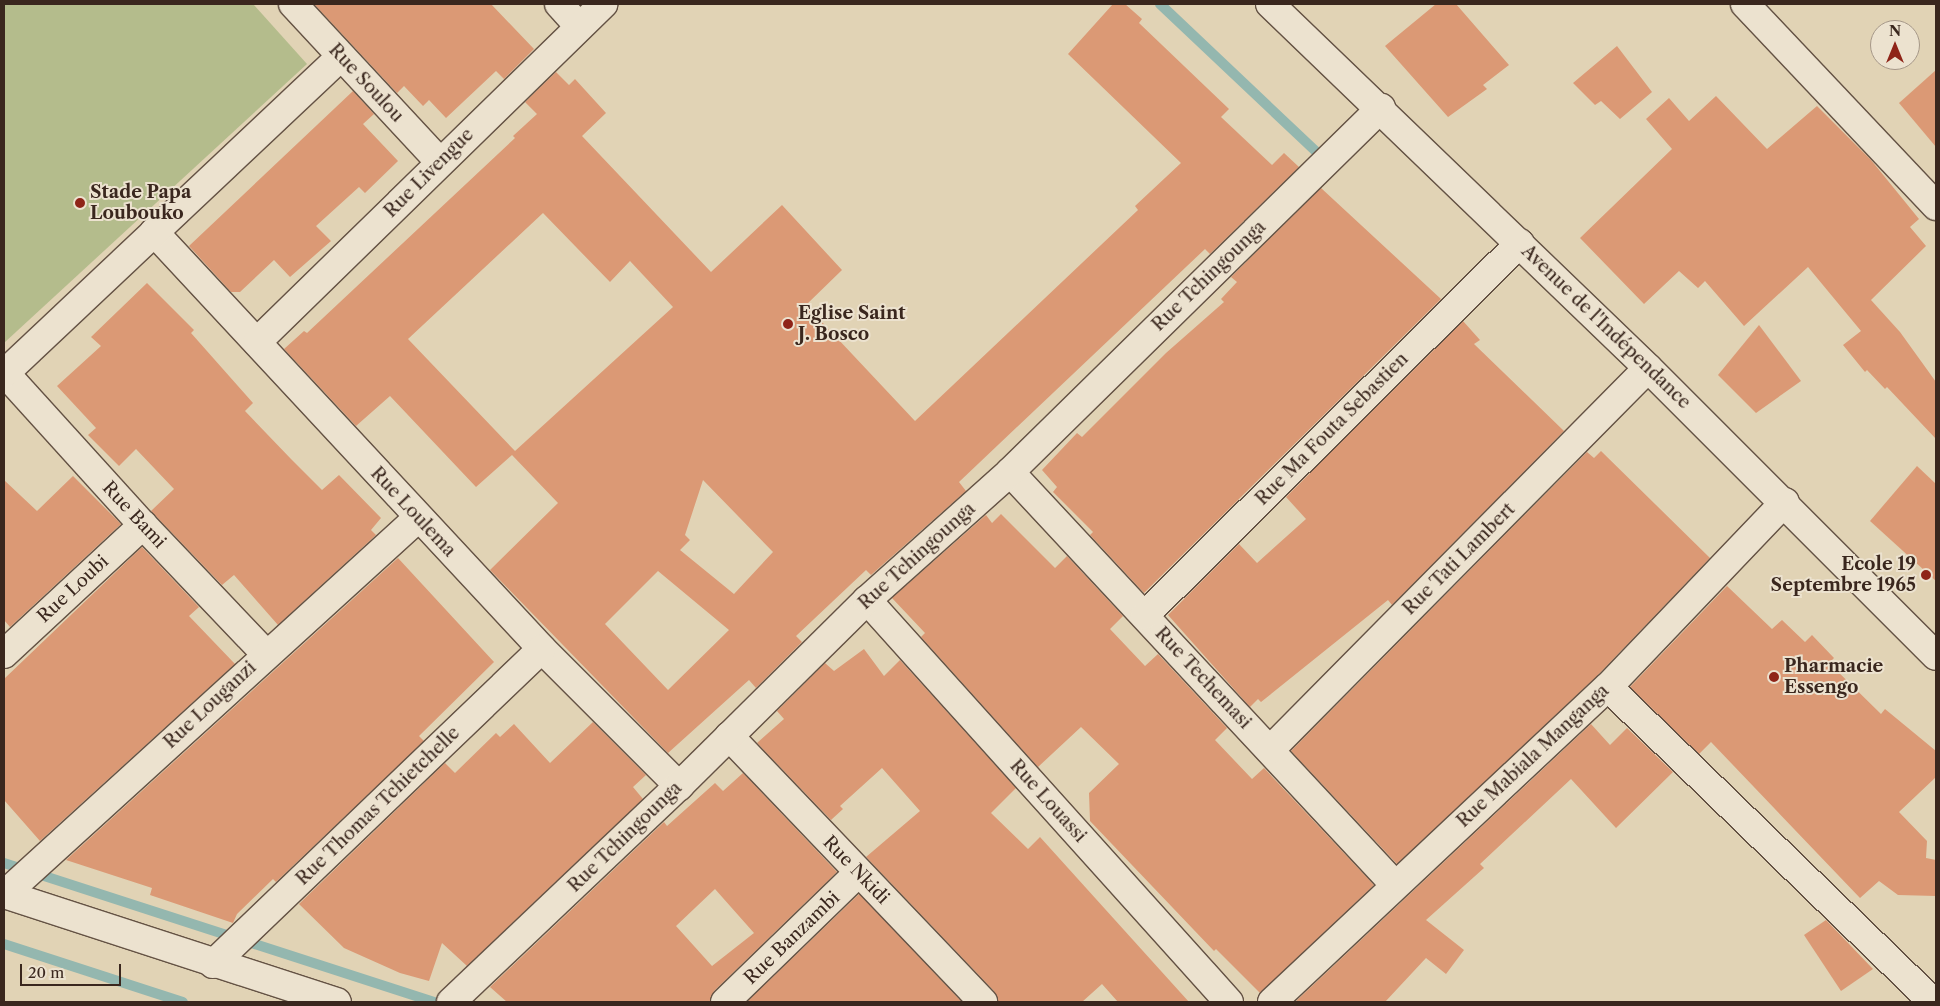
<!DOCTYPE html>
<meta charset="utf-8">
<style>
body{margin:0}
#map{position:relative;width:1940px;height:1006px;overflow:hidden;background:#e1d3b5;font-family:"Libre Caslon Text",serif}
div>[style]{position:absolute}
.green>*{inset:0;background:#b4bc8c}
.stream>*{height:10px;margin:-5px;padding:0 5px;transform-origin:5px;border-radius:5px;background:#94b7af}
.building>*{inset:0;background:#db9975}
.roads{filter:drop-shadow(1px 0 #645244) drop-shadow(-1px 0 #645244) drop-shadow(0 1px #645244) drop-shadow(0 -1px #645244)}
.minor>*{height:28px;margin:-14px;padding:0 14px;transform-origin:14px;border-radius:14px;background:#ece2cf}
.tertiary>*{height:28px;margin:-14px;padding:0 14px;transform-origin:14px;border-radius:14px;background:#ece2cf}
.dots>*{width:14px;height:14px;translate:-50% -50%;box-sizing:border-box;border:2px solid #ece2cf;border-radius:50%}
span{translate:-50% -50%;white-space:nowrap;text-align:center;line-height:1.15;-webkit-text-stroke:4px #ece2cf;paint-order:stroke}
.street-label{font-size:18px;color:#3a271e}
.poi-label{font-size:18px;color:#3a271e;font-weight:700}
.left{translate:0 -50%;text-align:left}
.right{translate:-100% -50%;text-align:right}
.frame{position:absolute;inset:0;border:5px solid #3a271e;pointer-events:none}
.north{position:absolute;left:1870px;top:20px;width:50px;height:50px;box-sizing:border-box;background:#ece2cf;border:1px solid #a59788;border-radius:50%;rotate:0deg;font-size:14px;font-weight:700;line-height:20px;text-align:center;color:#3a271e}
.north::after{content:'';display:block;margin:auto;width:18px;height:22px;background:#8f2418;clip-path:polygon(50% 0,100% 100%,50% 72%,0 100%)}
.scale{position:absolute;left:20px;top:964px;width:101px;height:22px;box-sizing:border-box;border:2px solid #3a271e;border-top:0;padding-left:6px;font-size:15px;line-height:18px;white-space:nowrap;color:#3a271e;-webkit-text-stroke:4px #ece2cf;paint-order:stroke}
</style>
<div id="map">
<div class="green">
<i style="clip-path:polygon(4px 4px,253px 4px,307px 64px,4px 343px)"></i>
</div>
<div class="stream">
<i style="left:1160px;top:4px;width:227px;rotate:43.4deg"></i>
<i style="left:4px;top:863px;width:452px;rotate:17.9deg"></i>
<i style="left:4px;top:944px;width:188px;rotate:18deg"></i>
</div>
<div class="building">
<i style="clip-path:polygon(314px 4px,491px 4px,534px 49px,504px 79px,496px 71px,446px 118px,429px 100px,423px 106px,404px 86px,397px 93px)"></i>
<i style="clip-path:polygon(evenodd,1113px 4px,1125px 4px,1142px 19px,1139px 23px,1229px 109px,1221px 117px,1272px 165px,1284px 153px,1299px 167px,1210px 254px,1205px 249px,959px 482px,966px 491px,871px 575px,866px 570px,796px 636px,802px 642px,756px 688px,749px 680px,668px 753px,490px 570px,558px 503px,512px 455px,476px 487px,390px 396px,356px 426px,284px 349px,304px 331px,307px 333px,515px 138px,513px 136px,537px 114px,525px 102px,556px 72px,569px 85px,575px 79px,606px 113px,582px 136px,711px 272px,782px 205px,842px 270px,806px 305px,915px 421px,1138px 210px,1135px 206px,1181px 163px,1068px 54px,1113px 4px,543px 213px,610px 282px,630px 261px,673px 307px,515px 451px,408px 339px,543px 213px,1113px 4px,703px 480px,773px 552px,734px 594px,680px 550px,690px 540px,685px 535px,703px 480px,1113px 4px,658px 571px,729px 630px,668px 690px,605px 624px,658px 571px)"></i>
<i style="clip-path:polygon(1436px 4px,1456px 4px,1509px 65px,1483px 85px,1487px 89px,1448px 117px,1385px 46px)"></i>
<i style="clip-path:polygon(1617px 46px,1652px 92px,1620px 119px,1601px 101px,1595px 105px,1573px 83px)"></i>
<i style="clip-path:polygon(1936px 70px,1936px 147px,1899px 103px)"></i>
<i style="clip-path:polygon(353px 91px,374px 114px,363px 124px,398px 161px,365px 193px,359px 187px,316px 226px,331px 241px,290px 277px,274px 260px,240px 292px,231px 292px,189px 246px)"></i>
<i style="clip-path:polygon(1716px 96px,1767px 149px,1817px 106px,1871px 160px,1919px 219px,1910px 227px,1926px 246px,1871px 300px,1900px 332px,1936px 382px,1936px 439px,1887px 387px,1885px 389px,1867px 370px,1865px 372px,1843px 345px,1861px 331px,1808px 267px,1744px 326px,1705px 281px,1698px 288px,1679px 271px,1644px 304px,1580px 238px,1672px 149px,1646px 119px,1669px 98px,1689px 121px)"></i>
<i style="clip-path:polygon(1321px 188px,1441px 299px,1144px 593px,1090px 535px,1093px 532px,1053px 492px,1057px 487px,1042px 470px,1077px 433px,1082px 437px,1166px 353px,1224px 302px,1221px 299px,1237px 282px,1231px 277px)"></i>
<i style="clip-path:polygon(147px 283px,194px 330px,191px 333px,253px 403px,245px 411px,291px 459px,322px 490px,339px 475px,381px 518px,371px 530px,376px 535px,278px 625px,234px 575px,222px 585px,151px 511px,174px 489px,136px 449px,119px 466px,88px 435px,96px 428px,57px 386px,101px 346px,91px 337px)"></i>
<i style="clip-path:polygon(1463px 321px,1480px 340px,1474px 344px,1564px 431px,1392px 605px,1388px 600px,1261px 702px,1258px 699px,1250px 707px,1168px 615px,1239px 544px,1257px 563px,1306px 519px,1286px 497px)"></i>
<i style="clip-path:polygon(1759px 325px,1801px 381px,1756px 413px,1718px 375px)"></i>
<i style="clip-path:polygon(1601px 451px,1710px 558px,1597px 676px,1397px 864px,1291px 751px,1587px 452px,1594px 458px)"></i>
<i style="clip-path:polygon(1917px 466px,1936px 484px,1936px 581px,1870px 521px)"></i>
<i style="clip-path:polygon(73px 476px,121px 524px,10px 627px,4px 620px,4px 480px,37px 511px)"></i>
<i style="clip-path:polygon(1001px 514px,1055px 568px,1067px 556px,1123px 616px,1110px 629px,1145px 666px,1158px 654px,1227px 728px,1215px 740px,1252px 779px,1264px 768px,1374px 885px,1260px 993px,1216px 949px,1214px 951px,1090px 821px,1089px 793px,1119px 764px,1081px 727px,1038px 767px,921px 637px,925px 633px,892px 598px,986px 515px,992px 523px)"></i>
<i style="clip-path:polygon(142px 547px,199px 607px,189px 616px,235px 664px,40px 841px,4px 800px,4px 679px)"></i>
<i style="clip-path:polygon(398px 558px,494px 662px,419px 736px,424px 741px,276px 882px,273px 879px,237px 914px,233px 923px,150px 895px,152px 888px,66px 860px)"></i>
<i style="clip-path:polygon(1727px 586px,1772px 629px,1782px 620px,1805px 642px,1812px 635px,1834px 658px,1829px 663px,1881px 714px,1885px 709px,1936px 751px,1936px 777px,1899px 812px,1927px 841px,1926px 858px,1936px 860px,1936px 896px,1898px 895px,1879px 881px,1860px 898px,1711px 742px,1699px 754px,1630px 687px)"></i>
<i style="clip-path:polygon(864px 649px,884px 676px,900px 660px,1016px 788px,991px 813px,1028px 849px,1040px 837px,1189px 1002px,1118px 1002px,1102px 984px,1082px 1002px,998px 1002px,994px 991px,866px 857px,920px 811px,882px 768px,840px 806px,843px 809px,831px 820px,757px 743px,784px 719px,777px 711px,825px 663px,834px 671px)"></i>
<i style="clip-path:polygon(593px 722px,646px 775px,633px 787px,643px 799px,467px 966px,442px 943px,429px 981px,400px 973px,344px 948px,299px 904px,445px 763px,455px 773px,496px 733px,500px 737px,514px 724px,550px 763px)"></i>
<i style="clip-path:polygon(1591px 724px,1610px 745px,1627px 728px,1673px 772px,1616px 828px,1571px 779px,1480px 864px,1484px 868px,1426px 920px,1464px 950px,1446px 974px,1426px 958px,1385px 1002px,1295px 1002px)"></i>
<i style="clip-path:polygon(evenodd,743px 773px,837px 872px,714px 991px,710px 1002px,507px 1002px,490px 987px,664px 822px,667px 826px,715px 783px,723px 791px,743px 773px,715px 889px,754px 933px,712px 966px,676px 926px,715px 889px)"></i>
<i style="clip-path:polygon(859px 894px,962px 1002px,747px 1002px)"></i>
<i style="clip-path:polygon(1826px 920px,1873px 969px,1841px 991px,1804px 935px)"></i>
</div>
<div class="roads">
<div class="minor">
<i style="left:293px;top:4px;width:216px;rotate:47.1deg"></i>
<i style="left:559px;top:4px;width:30px;rotate:48deg"></i>
<i style="left:1745px;top:4px;width:278px;rotate:46.6deg"></i>
<i style="left:154px;top:232px;width:570px;rotate:47.06deg"></i>
<i style="left:542px;top:649px;width:194px;rotate:45deg"></i>
<i style="left:257px;top:342px;width:484px;rotate:-44.3deg"></i>
<i style="left:5px;top:373px;width:205px;rotate:47.8deg"></i>
<i style="left:143px;top:525px;width:178px;rotate:46.4deg"></i>
<i style="left:4px;top:374px;width:463px;rotate:-43.3deg"></i>
<i style="left:1010px;top:472px;width:565px;rotate:47.01deg"></i>
<i style="left:867px;top:600px;width:541px;rotate:48deg"></i>
<i style="left:1145px;top:615px;width:528px;rotate:-44.77deg"></i>
<i style="left:4px;top:654px;width:190px;rotate:-42.9deg"></i>
<i style="left:1608px;top:687px;width:453px;rotate:44.1deg"></i>
<i style="left:729px;top:736px;width:368px;rotate:46.3deg"></i>
<i style="left:1270px;top:750px;width:537px;rotate:-45.3deg"></i>
<i style="left:5px;top:894px;width:559px;rotate:-42.32deg"></i>
<i style="left:213px;top:964px;width:455px;rotate:-43.8deg"></i>
<i style="left:451px;top:1002px;width:314px;rotate:-43.5deg"></i>
<i style="left:679px;top:786px;width:264px;rotate:-44.7deg"></i>
<i style="left:867px;top:600px;width:192px;rotate:-41.8deg"></i>
<i style="left:1010px;top:472px;width:520px;rotate:-44.45deg"></i>
<i style="left:725px;top:1002px;width:185px;rotate:-44.1deg"></i>
<i style="left:1272px;top:1002px;width:461px;rotate:-43.2deg"></i>
<i style="left:1608px;top:687px;width:256px;rotate:-46.3deg"></i>
</div>
<div class="tertiary">
<i style="left:1270px;top:4px;width:525px;rotate:43.92deg"></i>
<i style="left:1648px;top:368px;width:407px;rotate:45deg"></i>
<i style="left:4px;top:894px;width:350px;rotate:18deg"></i>
</div>
</div>
<div class="dots">
<i style="left:80px;top:203px;background:#8f2418"></i>
<i style="left:788px;top:324px;background:#8f2418"></i>
<i style="left:1926px;top:575px;background:#8f2418"></i>
<i style="left:1774px;top:677px;background:#8f2418"></i>
</div>
<div class="street-label">
<span style="left:366px;top:83px;rotate:47deg">Rue Soulou</span>
<span style="left:429px;top:173px;rotate:-45deg">Rue Livengue</span>
<span style="left:1209px;top:276px;rotate:-44deg">Rue Tchingounga</span>
<span style="left:1606px;top:327px;rotate:44deg">Avenue de l'Indépendance</span>
<span style="left:1332px;top:429px;rotate:-45deg">Rue Ma Fouta Sebastien</span>
<span style="left:413px;top:512px;rotate:47deg">Rue Loulema</span>
<span style="left:134px;top:515px;rotate:47deg">Rue Bami</span>
<span style="left:917px;top:556px;rotate:-42deg">Rue Tchingounga</span>
<span style="left:1459px;top:559px;rotate:-45deg">Rue Tati Lambert</span>
<span style="left:73px;top:589px;rotate:-43deg">Rue Loubi</span>
<span style="left:1203px;top:678px;rotate:47deg">Rue Techemasi</span>
<span style="left:210px;top:705px;rotate:-43deg">Rue Louganzi</span>
<span style="left:1533px;top:756px;rotate:-43deg">Rue Mabiala Manganga</span>
<span style="left:1048px;top:801px;rotate:48deg">Rue Louassi</span>
<span style="left:378px;top:806px;rotate:-44deg">Rue Thomas Tchietchelle</span>
<span style="left:625px;top:837px;rotate:-44deg">Rue Tchingounga</span>
<span style="left:856px;top:870px;rotate:46deg">Rue Nkidi</span>
<span style="left:792px;top:938px;rotate:-44deg">Rue Banzambi</span>
</div>
<div class="poi-label">
<span class="left" style="left:90px;top:203px">Stade Papa<br>Loubouko</span>
<span class="left" style="left:798px;top:324px">Eglise Saint<br>J. Bosco</span>
<span class="right" style="left:1916px;top:575px">Ecole 19<br>Septembre 1965</span>
<span class="left" style="left:1784px;top:677px">Pharmacie<br>Essengo</span>
</div>
<div class="frame"></div>
<div class="north">N</div>
<div class="scale">20 m</div>
</div>
